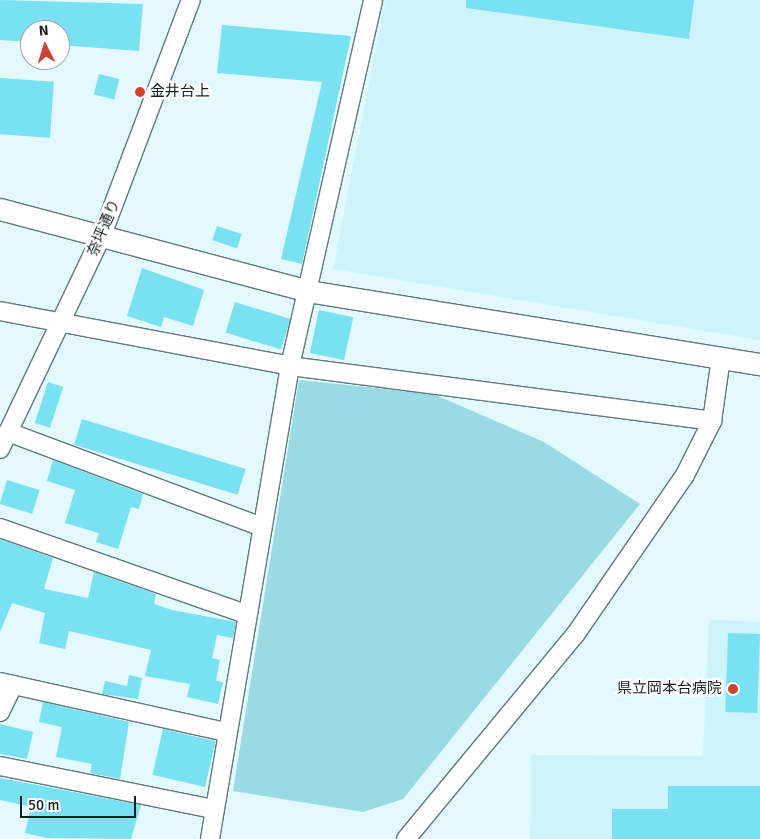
<!DOCTYPE html>
<meta charset="utf-8">
<style>
body{margin:0}
#map{position:relative;width:760px;height:839px;overflow:hidden;background:#e2f9fd;font-family:Signika,"Noto Sans JP",sans-serif}
div>[style]{position:absolute}
.built>*{inset:0;background:#cef4fb}
.green>*{inset:0;background:#99dae5}
.building>*{inset:0;background:#7ae1f2;transform-origin:0 0}
.roads{filter:drop-shadow(1px 0 #5f797d) drop-shadow(-1px 0 #5f797d) drop-shadow(0 1px #5f797d) drop-shadow(0 -1px #5f797d)}
.minor>*{height:18px;margin:-9px;padding:0 9px;transform-origin:9px;border-radius:9px;background:#fff}
.major>*{height:21px;margin:-10.5px;padding:0 10.5px;transform-origin:10.5px;border-radius:10.5px;background:#fff}
.dots>*{width:14px;height:14px;translate:-50% -50%;box-sizing:border-box;border:2px solid #fff;border-radius:50%}
span{translate:-50% -50%;white-space:nowrap;text-align:center;line-height:1.15;-webkit-text-stroke:5px #fff;paint-order:stroke}
.poi-label{font-size:15px;color:#162022}
.left{translate:0 -50%;text-align:left}
.right{translate:-100% -50%;text-align:right}
.street-label{font-size:15px;color:#162022}
.north{position:absolute;left:20px;top:20px;width:50px;height:50px;box-sizing:border-box;background:#fff;border:1px solid #a2a6a7;border-radius:50%;rotate:355deg;font-size:14px;font-weight:700;line-height:20px;text-align:center;color:#162022}
.north::after{content:'';display:block;margin:auto;width:18px;height:22px;background:#cf4233;clip-path:polygon(50% 0,100% 100%,50% 72%,0 100%)}
.scale{position:absolute;left:20px;top:796px;width:116px;height:22px;box-sizing:border-box;border:2px solid #162022;border-top:0;padding-left:6px;font-size:15px;line-height:18px;white-space:nowrap;color:#162022;-webkit-text-stroke:4px #fff;paint-order:stroke}
</style>
<div id="map">
<div class="built">
<i style="clip-path:polygon(385px 0,760px 0,760px 340px,333px 269px)"></i>
<i style="clip-path:polygon(709px 620px,760px 622px,760px 839px,530px 839px,531px 755px,703px 756px)"></i>
</div>
<div class="green">
<i style="clip-path:polygon(299px 380px,433px 394px,544px 442px,640px 504px,403px 799px,363px 812px,233px 791px)"></i>
</div>
<div class="building">
<i style="clip-path:polygon(0 0,143px 4px,139px 51px,60px 45px,60px 30px,30px 30px,30px 42px,0 40px)"></i>
<i style="clip-path:polygon(466px 0,694px 0,689px 39px,466px 8px)"></i>
<i style="clip-path:polygon(222px 25px,351px 36px,302px 264px,281px 259px,322px 82px,217px 73px)"></i>
<i style="left:99px;top:74px;width:21px;height:21px;rotate:14deg"></i>
<i style="left:0;top:78px;width:54px;height:56px;rotate:4deg"></i>
<i style="left:217px;top:226px;width:26px;height:15px;rotate:18deg"></i>
<i style="clip-path:polygon(142px 268px,204px 290px,193px 326px,164px 317px,161px 327px,127px 316px)"></i>
<i style="left:235px;top:302px;width:58px;height:32px;rotate:17deg"></i>
<i style="left:319px;top:310px;width:35px;height:44px;rotate:12deg"></i>
<i style="left:48px;top:382px;width:16px;height:43px;rotate:18deg"></i>
<i style="left:82px;top:419px;width:171px;height:27px;rotate:17deg"></i>
<i style="clip-path:polygon(53px 460px,143px 494px,139px 509px,131px 507px,118px 549px,96px 542px,99px 533px,65px 523px,75px 490px,47px 481px)"></i>
<i style="left:7px;top:480px;width:34px;height:25px;rotate:17deg"></i>
<i style="clip-path:polygon(0 539px,53px 558px,44px 589px,88px 598px,94px 572px,156px 594px,154px 604px,172px 610px,236px 622px,233px 638px,217px 635px,212px 658px,220px 660px,216px 681px,223px 682px,218px 704px,187px 697px,190px 684px,145px 676px,151px 650px,69px 631px,65px 649px,39px 643px,45px 613px,12px 603px,0 632px)"></i>
<i style="left:728px;top:633px;width:32px;height:79px;rotate:2deg"></i>
<i style="clip-path:polygon(129px 675px,142px 678px,138px 699px,102px 694px,105px 681px,127px 686px)"></i>
<i style="clip-path:polygon(43px 702px,129px 722px,120px 779px,90px 773px,92px 764px,56px 757px,62px 727px,39px 722px)"></i>
<i style="clip-path:polygon(0 724px,33px 732px,27px 759px,0 754px)"></i>
<i style="left:163px;top:729px;width:54px;height:47px;rotate:13deg"></i>
<i style="clip-path:polygon(0 778px,141px 805px,131px 839px,48px 838px,25px 833px,31px 807px,0 800px)"></i>
<i style="clip-path:polygon(668px 786px,760px 786px,760px 839px,612px 839px,612px 809px,668px 809px)"></i>
</div>
<div class="roads">
<div class="minor">
<i style="left:0;top:311px;width:295px;rotate:10.7deg"></i>
<i style="left:290px;top:366px;width:426px;rotate:7.4deg"></i>
<i style="left:8px;top:432px;width:271px;rotate:20.5deg"></i>
<i style="left:0;top:449px;width:237px;rotate:-64.5deg"></i>
<i style="left:102px;top:235px;width:251px;rotate:-69.3deg"></i>
<i style="left:0;top:528px;width:261px;rotate:19.3deg"></i>
<i style="left:0;top:682px;width:230px;rotate:12.5deg"></i>
<i style="left:0;top:712px;width:30px;rotate:-64deg"></i>
<i style="left:0;top:766px;width:218px;rotate:11.4deg"></i>
<i style="left:210px;top:839px;width:480px;rotate:-80.4deg"></i>
<i style="left:290px;top:366px;width:375px;rotate:-77.2deg"></i>
<i style="left:406px;top:839px;width:265px;rotate:-50.4deg"></i>
<i style="left:575px;top:635px;width:194px;rotate:-55.5deg"></i>
<i style="left:685px;top:475px;width:60px;rotate:-63.4deg"></i>
<i style="left:712px;top:421px;width:64px;rotate:-81.9deg"></i>
</div>
<div class="major">
<i style="left:0;top:209px;width:319px;rotate:14.9deg"></i>
<i style="left:308px;top:291px;width:458px;rotate:9.2deg"></i>
</div>
</div>
<div class="dots">
<i style="left:140px;top:92px;background:#cf4233"></i>
<i style="left:733px;top:689px;background:#cf4233"></i>
</div>
<div class="poi-label">
<span class="left" style="left:150px;top:92px">金井台上</span>
<span class="right" style="left:722px;top:689px">県立岡本台病院</span>
</div>
<div class="street-label">
<span style="left:104px;top:228px;rotate:-67deg">奈坪通り</span>
</div>
<div class="north">N</div>
<div class="scale">50 m</div>
</div>
